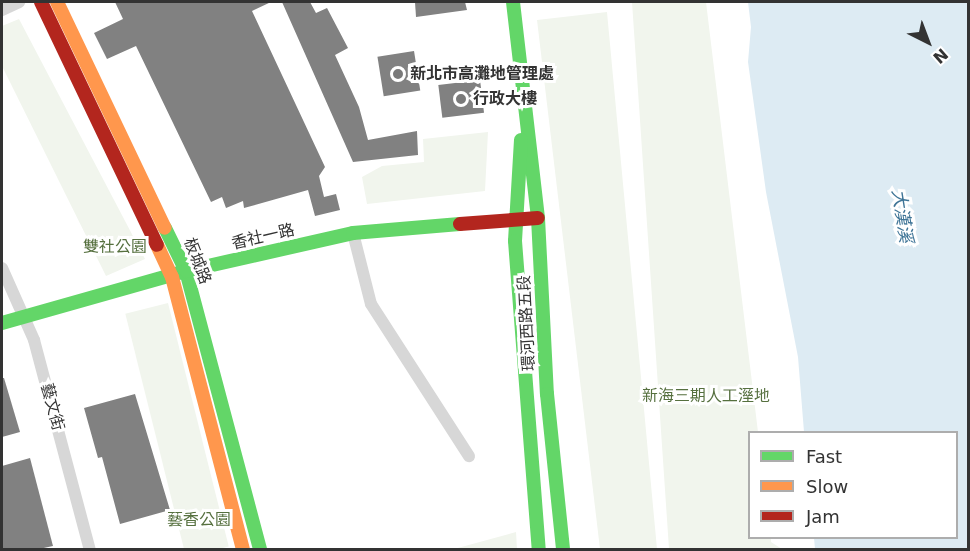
<!DOCTYPE html>
<meta charset="utf-8">
<style>
body{margin:0}
#map{position:relative;width:970px;height:551px;overflow:hidden;background:#fff;font-family:"DejaVu Sans","Noto Sans TC",sans-serif}
div>[style]{position:absolute}
.green>*{inset:0;background:#f1f5ed;transform-origin:0 0}
.water>*{inset:0;background:#ddebf3}
.building>*{inset:0;background:#818181;transform-origin:0 0}
.street>*{height:12px;margin:-6px;padding:0 6px;transform-origin:6px;border-radius:6px;background:#d7d7d7}
.fast>*{height:14px;margin:-7px;padding:0 7px;transform-origin:7px;border-radius:7px;background:#63d668}
.slow>*{height:14px;margin:-7px;padding:0 7px;transform-origin:7px;border-radius:7px;background:#ff974d}
.jam>*{height:14px;margin:-7px;padding:0 7px;transform-origin:7px;border-radius:7px;background:#b3261e}
.dots>*{width:16px;height:16px;translate:-50% -50%;box-sizing:border-box;border:3px solid #fff;border-radius:50%}
span{translate:-50% -50%;white-space:nowrap;text-align:center;line-height:1.15;-webkit-text-stroke:6px #fff;paint-order:stroke}
.poi-label{font-size:16px;color:#333;font-weight:700}
.left{translate:0 -50%;text-align:left}
.street-label{font-size:16px;color:#333}
.park-label{font-size:16px;color:#56703f}
.water-label{font-size:18px;color:#3f7597;font-style:italic}
.frame{position:absolute;inset:0;border:3px solid #333;pointer-events:none}
.legend{position:absolute;left:748px;top:431px;width:210px;height:108px;box-sizing:border-box;background:#fff;border:2px solid #adadad;margin:0;padding:8px 10px;list-style:none;font-size:18px;color:#333}
.legend li{display:flex;align-items:center;gap:12px;height:30px}
.legend b{width:30px;border:2px solid #adadad}
.north{position:absolute;left:898px;top:12px;width:60px;height:60px;-webkit-text-stroke:4px #fff;paint-order:stroke;rotate:138deg;font-size:16px;font-weight:700;line-height:24px;text-align:center;color:#333}
.north::after{content:'';display:block;margin:auto;width:21px;height:27px;background:#333;clip-path:polygon(50% 0,100% 100%,50% 72%,0 100%)}
</style>
<div id="map">
<div class="green">
<i style="clip-path:polygon(632px 2px,706px 2px,758px 432px,750px 432px,750px 538px,771px 538px,771px 542px,782px 549px,669px 549px)"></i>
<i style="clip-path:polygon(607px 12px,657px 549px,600px 549px,537px 20px)"></i>
<i style="clip-path:polygon(19px 19px,145px 259px,106px 276px,2px 66px,2px 26px)"></i>
<i style="clip-path:polygon(488px 132px,485px 191px,367px 204px,362px 177px,382px 166px,424px 162px,423px 139px)"></i>
<i style="left:168px;top:303px;width:251px;height:44px;rotate:76deg"></i>
<i style="clip-path:polygon(516px 532px,517px 549px,454px 549px)"></i>
</div>
<div class="water">
<i style="clip-path:polygon(748px 2px,968px 2px,968px 549px,815px 549px,814px 538px,956px 538px,956px 432px,804px 432px,798px 357px,766px 192px,748px 62px,751px 27px)"></i>
</div>
<div class="building">
<i style="clip-path:polygon(115px 2px,271px 2px,252px 11px,325px 167px,319px 176px,324px 197px,336px 194px,340px 210px,315px 216px,308px 190px,244px 208px,243px 201px,226px 208px,222px 197px,211px 202px,136px 46px,107px 59px,94px 33px,123px 19px)"></i>
<i style="clip-path:polygon(282px 2px,310px 2px,316px 13px,327px 8px,348px 48px,335px 55px,359px 107px,368px 140px,417px 131px,418px 155px,353px 162px)"></i>
<i style="clip-path:polygon(415px 2px,465px 2px,467px 10px,416px 17px)"></i>
<i style="left:414px;top:51px;width:40px;height:37px;rotate:81deg"></i>
<i style="left:480px;top:80px;width:33px;height:42px;rotate:83deg"></i>
<i style="clip-path:polygon(2px 378px,4px 378px,20px 432px,2px 437px)"></i>
<i style="clip-path:polygon(135px 394px,170px 510px,120px 524px,102px 457px,98px 458px,84px 408px)"></i>
<i style="clip-path:polygon(30px 458px,53px 546px,39px 549px,2px 549px,2px 466px)"></i>
</div>
<div class="street">
<i style="left:2px;top:10px;width:19px;rotate:-25deg"></i>
<i style="left:353px;top:233px;width:73px;rotate:75.8deg"></i>
<i style="left:371px;top:304px;width:181px;rotate:57.2deg"></i>
<i style="left:2px;top:268px;width:79px;rotate:66deg"></i>
<i style="left:34px;top:340px;width:217px;rotate:75.1deg"></i>
</div>
<div class="fast">
<i style="left:513px;top:2px;width:217px;rotate:83.4deg"></i>
<i style="left:538px;top:218px;width:176px;rotate:87.1deg"></i>
<i style="left:547px;top:394px;width:157px;rotate:84.1deg"></i>
<i style="left:521px;top:140px;width:101px;rotate:93.4deg"></i>
<i style="left:515px;top:241px;width:310px;rotate:85.6deg"></i>
<i style="left:165px;top:228px;width:48px;rotate:64deg"></i>
<i style="left:186px;top:271px;width:289px;rotate:75.1deg"></i>
<i style="left:2px;top:323px;width:191px;rotate:-15.8deg"></i>
<i style="left:186px;top:271px;width:171px;rotate:-12.8deg"></i>
<i style="left:353px;top:233px;width:107px;rotate:-4.8deg"></i>
</div>
<div class="slow">
<i style="left:57px;top:2px;width:250px;rotate:64.5deg"></i>
<i style="left:157px;top:245px;width:35px;rotate:65deg"></i>
<i style="left:172px;top:277px;width:282px;rotate:75.4deg"></i>
</div>
<div class="jam">
<i style="left:41px;top:2px;width:269px;rotate:64.5deg"></i>
<i style="left:460px;top:224px;width:78px;rotate:-4.4deg"></i>
</div>
<div class="dots">
<i style="left:398px;top:74px;background:#7a7a7a"></i>
<i style="left:461px;top:99px;background:#7a7a7a"></i>
</div>
<div class="poi-label">
<span class="left" style="left:410px;top:74px">新北市高灘地管理處</span>
<span class="left" style="left:473px;top:99px">行政大樓</span>
</div>
<div class="street-label">
<span style="left:263px;top:237px;rotate:-13deg">香社一路</span>
<span style="left:197px;top:261px;rotate:69deg">板城路</span>
<span style="left:527px;top:323px;rotate:-93deg">環河西路五段</span>
<span style="left:52px;top:407px;rotate:75deg">藝文街</span>
</div>
<div class="park-label">
<span style="left:115px;top:247px">雙社公園</span>
<span style="left:706px;top:396px">新海三期人工溼地</span>
<span style="left:199px;top:520px">藝香公園</span>
</div>
<div class="water-label">
<span style="left:902px;top:216px;rotate:81deg">大漢溪</span>
</div>
<div class="frame"></div>
<ul class="legend">
<li><b style="height:8px;background:#63d668"></b>Fast</li>
<li><b style="height:8px;background:#ff974d"></b>Slow</li>
<li><b style="height:8px;background:#b3261e"></b>Jam</li>
</ul>
<div class="north">N</div>
</div>
